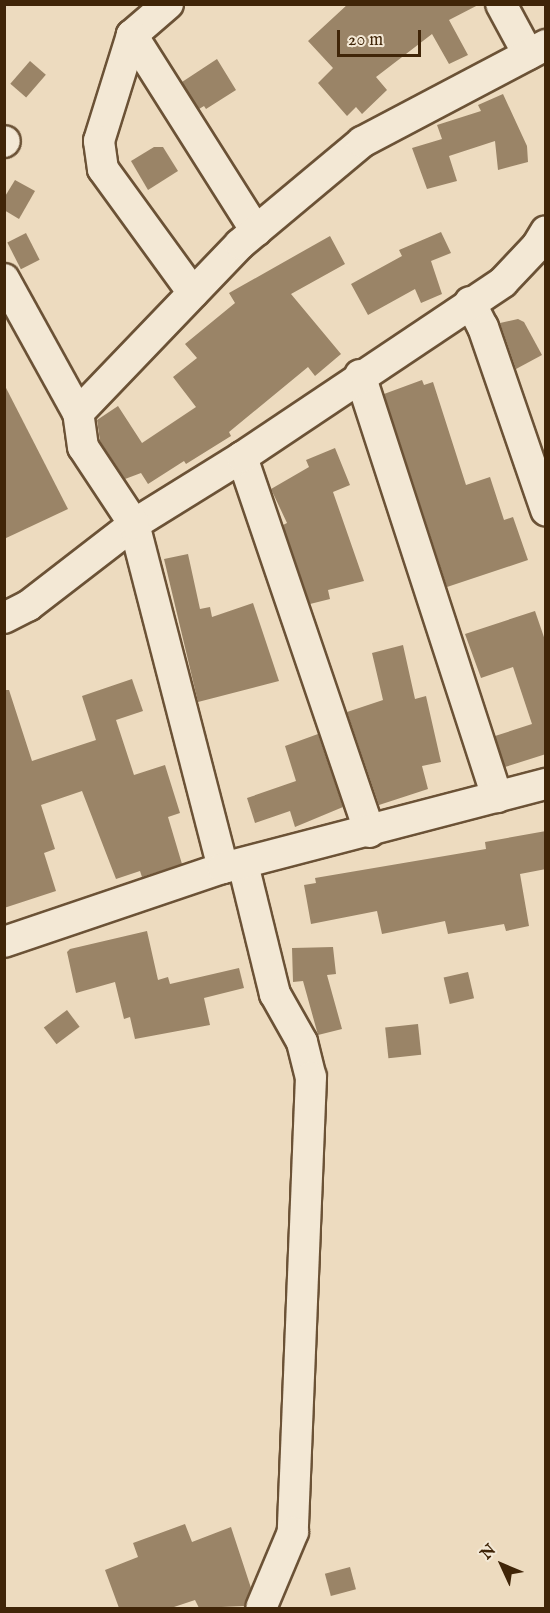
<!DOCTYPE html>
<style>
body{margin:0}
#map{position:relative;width:550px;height:1613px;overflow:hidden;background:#eddbbf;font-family:"IM FELL English",serif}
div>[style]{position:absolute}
.building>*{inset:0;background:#9a8467;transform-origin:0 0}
.roads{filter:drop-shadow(2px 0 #6b5236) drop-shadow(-2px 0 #6b5236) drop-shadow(0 2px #6b5236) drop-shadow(0 -2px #6b5236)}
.street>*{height:30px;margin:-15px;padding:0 15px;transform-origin:15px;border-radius:15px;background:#f3e8d5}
span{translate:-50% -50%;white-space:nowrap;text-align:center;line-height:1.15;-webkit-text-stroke:6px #f3e8d5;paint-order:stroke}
.frame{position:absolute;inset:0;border:6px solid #402508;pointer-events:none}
.north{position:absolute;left:472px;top:1535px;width:60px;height:60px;-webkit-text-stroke:4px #f3e8d5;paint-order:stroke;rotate:314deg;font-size:16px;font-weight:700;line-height:24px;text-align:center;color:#402508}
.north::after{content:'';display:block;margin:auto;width:21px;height:27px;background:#402508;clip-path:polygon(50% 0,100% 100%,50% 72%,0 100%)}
.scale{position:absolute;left:337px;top:30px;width:84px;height:27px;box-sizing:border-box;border:3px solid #402508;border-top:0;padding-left:8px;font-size:18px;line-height:21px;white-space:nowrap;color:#402508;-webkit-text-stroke:4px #f3e8d5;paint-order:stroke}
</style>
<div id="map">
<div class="building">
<i style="clip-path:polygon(348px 4px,480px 4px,449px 20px,468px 55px,449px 64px,432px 34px,376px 77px,387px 90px,362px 114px,356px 107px,347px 116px,318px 83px,333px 68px,308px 41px)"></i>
<i style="clip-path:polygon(217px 59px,236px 90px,206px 109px,204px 106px,199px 109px,182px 82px)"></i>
<i style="left:30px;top:61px;width:21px;height:30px;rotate:41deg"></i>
<i style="clip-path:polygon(503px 94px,527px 146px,528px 162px,498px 170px,495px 141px,449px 156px,457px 181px,427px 189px,412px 148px,442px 139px,437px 125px,481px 111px,478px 105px)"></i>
<i style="clip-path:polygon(154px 147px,163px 147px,178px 171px,148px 190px,131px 161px)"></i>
<i style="clip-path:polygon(15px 180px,35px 191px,19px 219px,4px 210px,4px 198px)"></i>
<i style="clip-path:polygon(441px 232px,451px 253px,431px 261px,442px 294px,421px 303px,415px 289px,368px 315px,351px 284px,402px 256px,399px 250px)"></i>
<i style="left:26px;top:233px;width:30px;height:21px;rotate:63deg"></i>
<i style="clip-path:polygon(330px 236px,345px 264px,291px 294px,341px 354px,315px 376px,308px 367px,229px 432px,231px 436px,186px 464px,184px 461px,148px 484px,141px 473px,125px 479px,100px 441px,97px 420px,118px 406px,142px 443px,196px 407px,173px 377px,197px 358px,185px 344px,235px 303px,229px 293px)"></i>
<i style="clip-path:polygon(518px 319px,524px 322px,542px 355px,516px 369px,500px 323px)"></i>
<i style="clip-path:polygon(422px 380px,424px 385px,433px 382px,466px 485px,490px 477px,504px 520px,513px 517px,528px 560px,447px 587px,384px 394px)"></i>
<i style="clip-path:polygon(4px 384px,68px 509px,4px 539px)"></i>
<i style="clip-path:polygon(335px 448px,350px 485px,333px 492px,364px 581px,328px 590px,330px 599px,310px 604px,283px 525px,287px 523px,271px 489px,309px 467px,306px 460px)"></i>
<i style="clip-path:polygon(188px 554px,200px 609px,210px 607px,212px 617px,253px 603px,279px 681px,198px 702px,164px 559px)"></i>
<i style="clip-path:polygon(535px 611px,546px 643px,546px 754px,505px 767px,495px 736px,532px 724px,513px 667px,481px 678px,465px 634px)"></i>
<i style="clip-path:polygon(403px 645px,415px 699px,426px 696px,441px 762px,422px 766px,428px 789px,379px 805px,347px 712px,383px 700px,372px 653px)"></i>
<i style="clip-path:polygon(132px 679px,143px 711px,116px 720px,134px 775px,165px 765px,180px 813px,168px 817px,182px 864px,142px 877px,140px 871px,116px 879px,82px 791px,41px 805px,55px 849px,44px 853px,56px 891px,4px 908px,4px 690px,9px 690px,32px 761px,96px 740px,82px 696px)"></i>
<i style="clip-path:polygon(318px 734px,343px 807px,295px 827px,290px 811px,255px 823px,247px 798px,296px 781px,285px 746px)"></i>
<i style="clip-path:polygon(546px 831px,546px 869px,520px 874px,529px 926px,506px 931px,504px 924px,448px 934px,445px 921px,382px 934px,377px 911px,311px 924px,304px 885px,316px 883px,315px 878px,486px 849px,485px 842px)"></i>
<i style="clip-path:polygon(147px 931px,158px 980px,168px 977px,170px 984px,239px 968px,244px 988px,204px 998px,210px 1025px,135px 1039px,130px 1017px,124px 1019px,115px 982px,76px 993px,67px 952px,70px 949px)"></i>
<i style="clip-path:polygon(333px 947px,336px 974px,327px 975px,342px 1029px,318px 1035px,303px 981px,293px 982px,292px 948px)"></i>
<i style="left:468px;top:972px;width:27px;height:25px;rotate:77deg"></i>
<i style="left:67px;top:1010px;width:21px;height:29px;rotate:53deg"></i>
<i style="left:418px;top:1024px;width:31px;height:33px;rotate:84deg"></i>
<i style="clip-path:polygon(185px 1524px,192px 1542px,231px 1527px,251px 1588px,244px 1606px,199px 1608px,195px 1600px,171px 1608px,119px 1608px,105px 1570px,138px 1557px,133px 1543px)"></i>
<i style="left:350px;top:1567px;width:23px;height:26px;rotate:75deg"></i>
</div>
<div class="roads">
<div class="street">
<i style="left:168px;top:4px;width:48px;rotate:139.3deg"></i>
<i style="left:132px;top:35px;width:111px;rotate:107.3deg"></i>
<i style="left:99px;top:141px;width:28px;rotate:82deg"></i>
<i style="left:103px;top:169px;width:153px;rotate:54deg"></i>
<i style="left:501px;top:4px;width:57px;rotate:61.6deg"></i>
<i style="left:132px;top:35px;width:232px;rotate:57.7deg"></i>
<i style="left:4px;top:142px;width:1px;rotate:-45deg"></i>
<i style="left:4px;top:279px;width:153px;rotate:61.1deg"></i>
<i style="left:470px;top:302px;width:28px;rotate:63deg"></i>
<i style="left:483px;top:327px;width:194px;rotate:71deg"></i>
<i style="left:360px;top:375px;width:444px;rotate:72deg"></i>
<i style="left:242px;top:457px;width:396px;rotate:71.2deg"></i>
<i style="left:4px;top:618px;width:27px;rotate:-27deg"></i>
<i style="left:28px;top:606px;width:134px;rotate:-37.7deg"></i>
<i style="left:134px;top:524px;width:127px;rotate:-31.8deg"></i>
<i style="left:242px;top:457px;width:314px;rotate:-33.8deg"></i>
<i style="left:503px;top:282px;width:50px;rotate:-46.6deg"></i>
<i style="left:537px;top:246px;width:17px;rotate:-59deg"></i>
<i style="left:243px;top:864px;width:134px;rotate:76.2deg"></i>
<i style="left:275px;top:994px;width:55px;rotate:60.6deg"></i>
<i style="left:302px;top:1042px;width:36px;rotate:76deg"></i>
<i style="left:311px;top:1077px;width:455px;rotate:92.3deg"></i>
<i style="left:293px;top:1532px;width:82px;rotate:112.8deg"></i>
<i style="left:223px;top:868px;width:355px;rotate:-104.5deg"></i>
<i style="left:134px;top:524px;width:92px;rotate:-123.5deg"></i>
<i style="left:83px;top:447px;width:34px;rotate:-98deg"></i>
<i style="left:78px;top:413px;width:234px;rotate:-46.2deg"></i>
<i style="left:240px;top:244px;width:159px;rotate:-39.9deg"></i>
<i style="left:362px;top:142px;width:208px;rotate:-27.8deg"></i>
<i style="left:4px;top:942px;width:231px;rotate:-18.7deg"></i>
<i style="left:223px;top:868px;width:334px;rotate:-14.6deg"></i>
</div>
</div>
<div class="frame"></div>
<div class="north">N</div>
<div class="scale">20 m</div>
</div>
